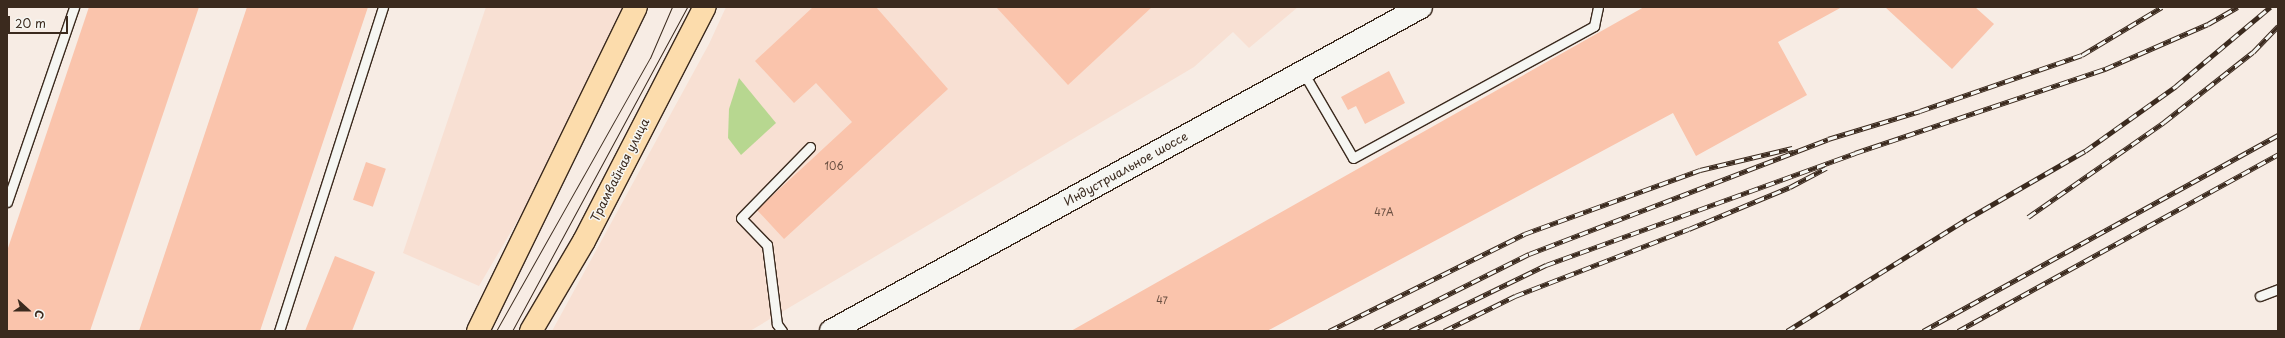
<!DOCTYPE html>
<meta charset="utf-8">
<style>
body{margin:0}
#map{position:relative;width:2285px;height:338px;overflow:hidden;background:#f7ece4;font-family:"Playpen Sans",sans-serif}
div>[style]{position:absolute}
.built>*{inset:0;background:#f8e0d3}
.green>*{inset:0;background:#b7d790}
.building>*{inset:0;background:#fac4ac;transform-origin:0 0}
.roads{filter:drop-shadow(1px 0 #3b2a1e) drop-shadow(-1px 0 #3b2a1e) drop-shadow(0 1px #3b2a1e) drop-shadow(0 -1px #3b2a1e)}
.service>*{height:9px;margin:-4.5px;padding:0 4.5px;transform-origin:4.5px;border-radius:4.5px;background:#f6f6f2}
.tertiary>*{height:22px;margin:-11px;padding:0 11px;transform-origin:11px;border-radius:11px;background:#f6f6f2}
.primary>*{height:22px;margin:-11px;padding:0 11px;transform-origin:11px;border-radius:11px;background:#fcdcac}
.tram>*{height:1px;margin:-0.5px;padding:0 0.5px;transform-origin:0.5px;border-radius:0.5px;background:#3b2a1e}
.rail>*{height:4.5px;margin-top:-2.25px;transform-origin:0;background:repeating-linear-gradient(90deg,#f6f6f2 0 9px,#3b2a1e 0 18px);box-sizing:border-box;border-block:1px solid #3b2a1e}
span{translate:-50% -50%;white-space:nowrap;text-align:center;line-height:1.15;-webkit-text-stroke:3px #f6f6f2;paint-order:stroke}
.number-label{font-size:10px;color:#6b5042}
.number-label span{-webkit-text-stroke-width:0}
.street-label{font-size:12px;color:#3b2a1e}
.frame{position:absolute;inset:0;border:8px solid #3b2a1e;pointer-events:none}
.north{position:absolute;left:8px;top:290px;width:40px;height:40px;-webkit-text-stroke:3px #f6f6f2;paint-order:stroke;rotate:111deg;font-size:11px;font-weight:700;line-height:16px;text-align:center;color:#3b2a1e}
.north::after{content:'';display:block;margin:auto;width:14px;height:18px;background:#3b2a1e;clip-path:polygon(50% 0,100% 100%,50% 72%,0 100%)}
.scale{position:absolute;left:8px;top:16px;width:60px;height:18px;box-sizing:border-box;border:2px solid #3b2a1e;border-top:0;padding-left:5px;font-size:12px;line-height:14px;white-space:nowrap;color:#3b2a1e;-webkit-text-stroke:3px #f6f6f2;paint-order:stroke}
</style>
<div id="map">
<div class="built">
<i style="clip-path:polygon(486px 7px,625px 7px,556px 155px,479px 286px,403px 253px)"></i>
<i style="clip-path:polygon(726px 7px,1298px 7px,1249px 48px,1233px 32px,1194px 67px,750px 331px,552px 331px,709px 44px)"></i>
</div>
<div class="green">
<i style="clip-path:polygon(739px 78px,776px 123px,741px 155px,728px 138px,729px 109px)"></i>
</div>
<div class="building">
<i style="clip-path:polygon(89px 7px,199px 7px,90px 331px,7px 331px,7px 251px)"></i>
<i style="clip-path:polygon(247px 7px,368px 7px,260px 331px,139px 331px)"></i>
<i style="clip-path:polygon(813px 7px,876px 7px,948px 89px,784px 239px,757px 210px,852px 122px,816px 83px,794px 103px,755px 61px)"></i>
<i style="clip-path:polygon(996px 7px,1152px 7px,1068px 85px)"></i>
<i style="clip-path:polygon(1644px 7px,1842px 7px,1778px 42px,1807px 95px,1696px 156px,1673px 113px,1267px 331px,1071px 331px)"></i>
<i style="clip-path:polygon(1885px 7px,1975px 7px,1994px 24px,1952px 69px)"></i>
<i style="clip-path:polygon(1389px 71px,1405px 103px,1365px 124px,1356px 106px,1348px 110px,1341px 97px)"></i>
<i style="left:366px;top:162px;width:21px;height:40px;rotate:19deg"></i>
<i style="clip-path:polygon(335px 256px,375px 272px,352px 331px,305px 331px)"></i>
</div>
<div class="roads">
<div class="service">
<i style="left:1303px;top:72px;width:99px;rotate:59.8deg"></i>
<i style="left:1353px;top:158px;width:275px;rotate:-28.7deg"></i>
<i style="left:1594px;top:26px;width:19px;rotate:-78deg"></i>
<i style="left:7px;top:202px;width:206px;rotate:-71deg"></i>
<i style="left:2260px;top:296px;width:19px;rotate:-21deg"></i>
<i style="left:279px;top:331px;width:340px;rotate:-72.2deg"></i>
<i style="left:782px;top:331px;width:9px;rotate:-126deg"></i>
<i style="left:777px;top:324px;width:80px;rotate:-97.2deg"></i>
<i style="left:767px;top:245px;width:37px;rotate:-134deg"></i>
<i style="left:741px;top:218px;width:99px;rotate:-45.8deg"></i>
</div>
<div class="tertiary">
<i style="left:831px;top:331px;width:673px;rotate:-28.77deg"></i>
</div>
<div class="primary">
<i style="left:478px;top:331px;width:360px;rotate:-64deg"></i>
<i style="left:531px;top:331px;width:104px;rotate:-59.5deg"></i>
<i style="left:584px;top:241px;width:263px;rotate:-62.7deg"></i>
</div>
</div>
<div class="tram">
<i style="left:496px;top:331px;width:313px;rotate:-60.6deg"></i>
<i style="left:650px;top:58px;width:56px;rotate:-66.7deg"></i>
<i style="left:512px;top:331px;width:368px;rotate:-61.6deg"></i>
</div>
<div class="rail">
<i style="left:2028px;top:217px;width:166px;rotate:-34.9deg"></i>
<i style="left:2164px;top:122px;width:113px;rotate:-38.2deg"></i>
<i style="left:2253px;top:52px;width:36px;rotate:-46deg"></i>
<i style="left:1329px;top:331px;width:218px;rotate:-26.4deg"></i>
<i style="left:1524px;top:234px;width:187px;rotate:-20deg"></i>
<i style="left:1700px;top:170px;width:95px;rotate:-13.4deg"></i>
<i style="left:1375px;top:331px;width:172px;rotate:-26.6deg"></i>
<i style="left:1529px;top:254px;width:320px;rotate:-21deg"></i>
<i style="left:1828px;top:139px;width:96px;rotate:-16.9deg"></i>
<i style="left:1920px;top:111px;width:171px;rotate:-19.1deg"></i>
<i style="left:2082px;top:55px;width:93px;rotate:-31deg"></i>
<i style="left:1410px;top:331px;width:151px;rotate:-25.9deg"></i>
<i style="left:1546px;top:265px;width:329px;rotate:-19.9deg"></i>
<i style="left:1855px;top:153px;width:264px;rotate:-18.6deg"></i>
<i style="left:2105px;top:69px;width:112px;rotate:-23.6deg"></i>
<i style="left:2208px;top:24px;width:34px;rotate:-30deg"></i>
<i style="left:1444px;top:331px;width:79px;rotate:-26.2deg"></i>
<i style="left:1515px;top:296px;width:186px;rotate:-21.1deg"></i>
<i style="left:1689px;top:229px;width:109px;rotate:-22.6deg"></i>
<i style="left:1790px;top:187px;width:41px;rotate:-27.8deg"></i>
<i style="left:1787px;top:331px;width:212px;rotate:-31.9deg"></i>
<i style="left:1967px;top:219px;width:136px;rotate:-30deg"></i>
<i style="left:2085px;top:151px;width:112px;rotate:-35.5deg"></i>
<i style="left:2176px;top:86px;width:123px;rotate:-40deg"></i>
<i style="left:1923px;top:331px;width:406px;rotate:-28.9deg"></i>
<i style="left:1958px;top:331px;width:366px;rotate:-28.9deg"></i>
</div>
<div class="number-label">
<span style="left:834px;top:166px">106</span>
<span style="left:1384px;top:212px">47А</span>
<span style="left:1162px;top:300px">47</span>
</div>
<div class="street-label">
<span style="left:1126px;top:169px;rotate:-29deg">Индустриальное шоссе</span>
<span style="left:620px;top:170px;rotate:-63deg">Трамвайная улица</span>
</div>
<div class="frame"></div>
<div class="north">С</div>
<div class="scale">20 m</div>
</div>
